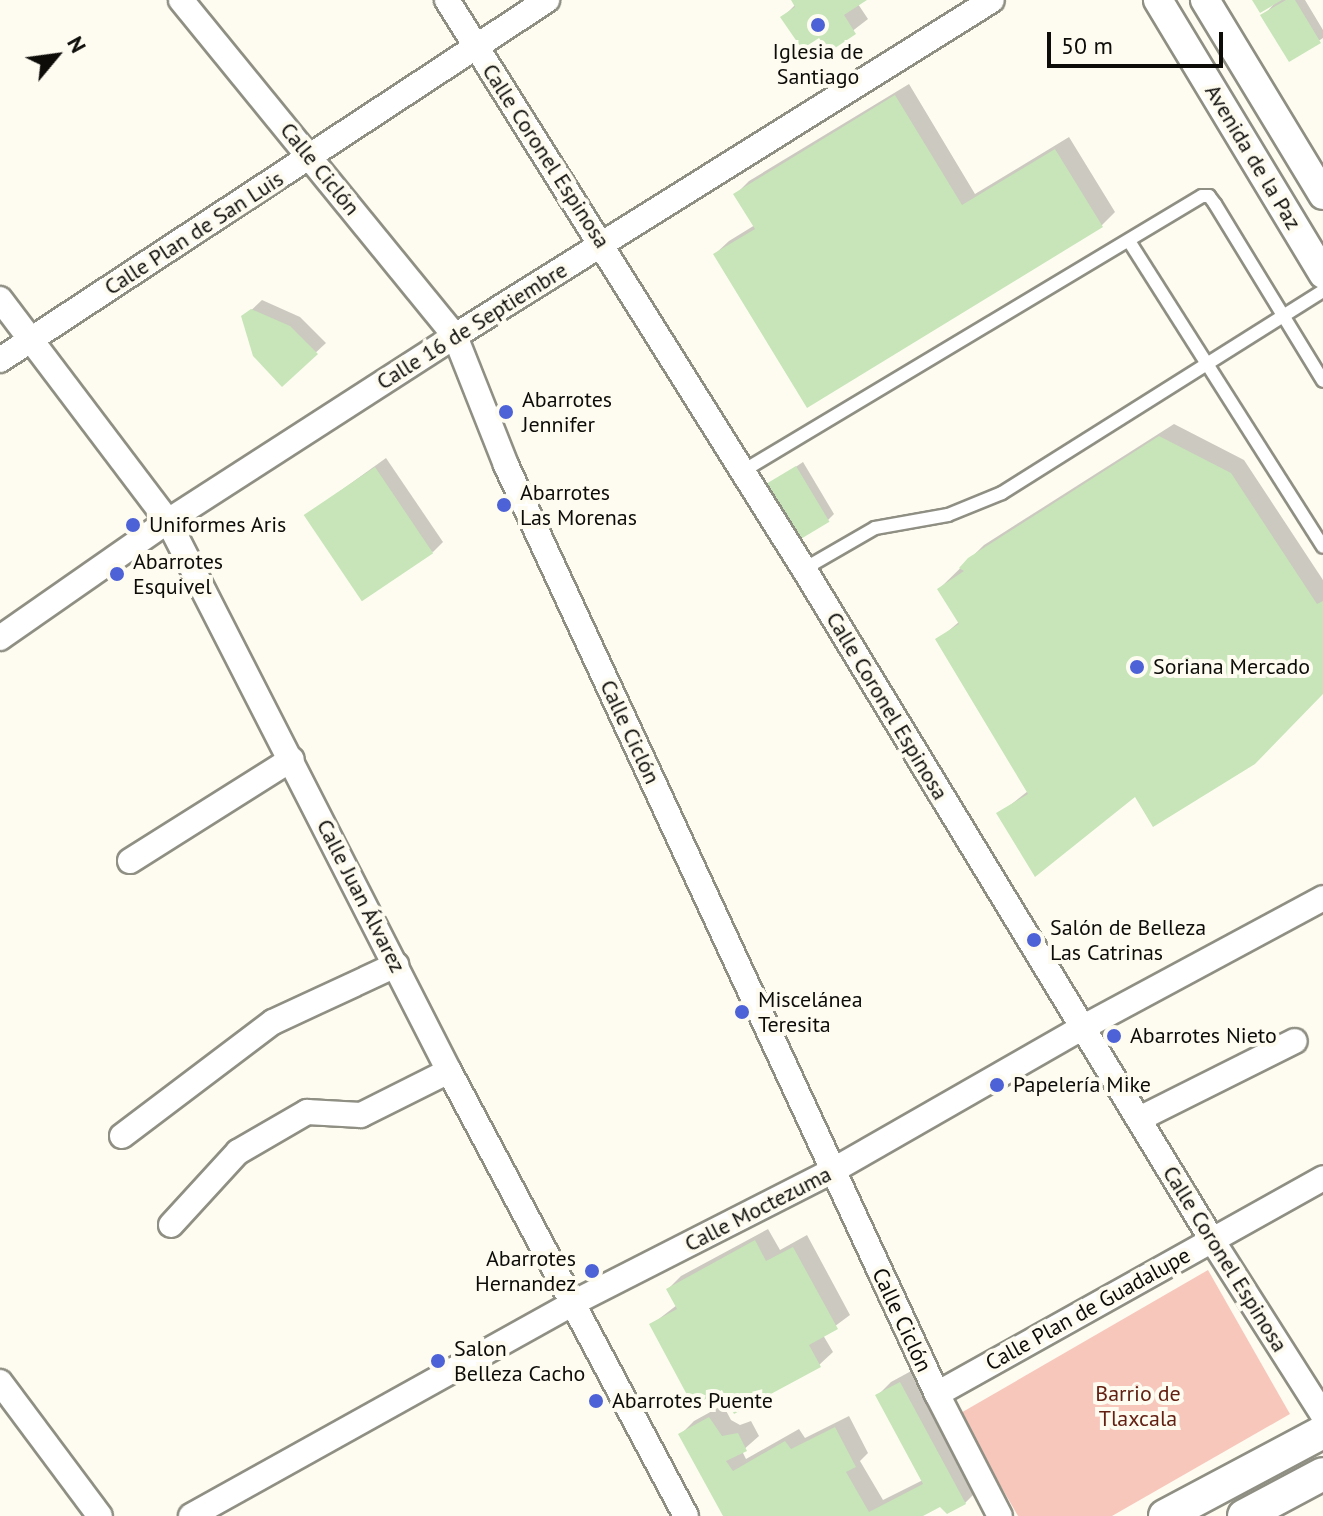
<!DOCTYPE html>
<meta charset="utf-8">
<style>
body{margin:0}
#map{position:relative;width:1323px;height:1516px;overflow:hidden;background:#fefcf1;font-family:"PT Sans",sans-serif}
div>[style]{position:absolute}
.green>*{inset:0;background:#f7c7bc}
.shadow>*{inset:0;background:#0003}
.building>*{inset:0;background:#c7e5b8;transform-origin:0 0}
.roads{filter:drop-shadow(2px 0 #908f84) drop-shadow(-2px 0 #908f84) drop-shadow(0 2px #908f84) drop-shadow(0 -2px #908f84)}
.service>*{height:12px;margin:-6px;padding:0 6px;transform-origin:6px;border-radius:6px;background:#fff}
.minor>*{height:24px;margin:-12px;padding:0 12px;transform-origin:12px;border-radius:12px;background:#fff}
.tertiary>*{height:28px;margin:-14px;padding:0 14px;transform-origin:14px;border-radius:14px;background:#fff}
.secondary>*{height:32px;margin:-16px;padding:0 16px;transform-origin:16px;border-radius:16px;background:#fff}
.dots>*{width:22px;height:22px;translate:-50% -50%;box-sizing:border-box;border:4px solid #fefcf1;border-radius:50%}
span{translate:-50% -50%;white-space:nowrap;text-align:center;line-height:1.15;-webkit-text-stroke:8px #fefcf1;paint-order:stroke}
.poi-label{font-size:22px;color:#0d0c08}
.left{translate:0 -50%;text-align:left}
.right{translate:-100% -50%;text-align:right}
.street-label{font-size:22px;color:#0d0c08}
.park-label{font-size:22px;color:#632114}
.north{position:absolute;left:16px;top:16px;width:80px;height:80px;-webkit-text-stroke:6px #fefcf1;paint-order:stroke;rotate:61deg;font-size:22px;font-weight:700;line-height:32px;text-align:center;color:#0d0c08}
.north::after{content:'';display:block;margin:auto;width:28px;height:36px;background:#0d0c08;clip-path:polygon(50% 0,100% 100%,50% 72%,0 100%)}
.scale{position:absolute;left:1047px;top:32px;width:176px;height:36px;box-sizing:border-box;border:4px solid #0d0c08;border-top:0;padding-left:10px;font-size:24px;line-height:28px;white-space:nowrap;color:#0d0c08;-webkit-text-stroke:6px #fefcf1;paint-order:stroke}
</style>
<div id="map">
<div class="green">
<i style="clip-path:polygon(1208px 1270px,1290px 1414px,1112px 1516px,1018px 1516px,959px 1414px)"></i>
</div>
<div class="shadow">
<i style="clip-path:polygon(793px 0,864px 0,858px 4px,868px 19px,829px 49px,820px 35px,783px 17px,796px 4px)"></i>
<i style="clip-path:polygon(1254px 0,1305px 0,1323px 30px,1323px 38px,1289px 60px,1263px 16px,1274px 4px)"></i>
<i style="clip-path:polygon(909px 84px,975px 194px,1069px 137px,1115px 212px,1102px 225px,715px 254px,729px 241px,755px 225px,736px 194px,749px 181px)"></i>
<i style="clip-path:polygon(262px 300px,300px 317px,326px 343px,282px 384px,244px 317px)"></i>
<i style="clip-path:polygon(1174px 424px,1244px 460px,1323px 580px,1323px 691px,1135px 794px,999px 814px,1028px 791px,938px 640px,960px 621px,939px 589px,984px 545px)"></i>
<i style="clip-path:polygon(386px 458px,443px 542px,433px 552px,307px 515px)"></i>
<i style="clip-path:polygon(803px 462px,834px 514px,828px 520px,770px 484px)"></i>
<i style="clip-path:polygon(768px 1229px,780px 1250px,807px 1235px,850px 1315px,823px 1335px,833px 1352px,819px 1365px,723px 1388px,651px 1325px,677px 1305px,668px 1289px,681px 1276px)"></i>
<i style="clip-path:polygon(913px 1370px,978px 1490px,965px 1503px,941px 1505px,919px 1516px,726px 1516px,681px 1434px,694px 1421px,723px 1405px,731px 1420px,740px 1425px,751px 1421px,759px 1436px,742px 1451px,746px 1459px,799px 1429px,805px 1438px,849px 1416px,868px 1453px,860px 1461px,883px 1500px,923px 1480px,878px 1395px,891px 1382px)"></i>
</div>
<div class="building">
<i style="clip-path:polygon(791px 0,867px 0,844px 15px,856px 34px,829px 52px,819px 38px,802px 49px,780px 17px,795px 7px)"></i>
<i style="clip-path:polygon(1252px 0,1282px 0,1260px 13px)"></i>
<i style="clip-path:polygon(1286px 0,1295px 0,1321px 43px,1289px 62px,1260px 15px)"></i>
<i style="clip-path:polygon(895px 95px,962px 205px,1055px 149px,1103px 227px,807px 408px,713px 254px,755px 229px,733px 194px)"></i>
<i style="clip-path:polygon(251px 309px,290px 326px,318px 354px,282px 387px,253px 356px,241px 316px)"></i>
<i style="clip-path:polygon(1159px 436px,1231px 473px,1317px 604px,1323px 601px,1323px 694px,1255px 764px,1153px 827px,1135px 797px,1035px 877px,996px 813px,1028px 794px,935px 639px,959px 624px,937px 589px,964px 571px,959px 568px,968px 558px)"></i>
<i style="left:796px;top:466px;width:65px;height:34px;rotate:59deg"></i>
<i style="left:375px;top:467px;width:104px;height:86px;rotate:56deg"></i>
<i style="clip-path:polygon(755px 1240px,766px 1261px,793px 1247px,838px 1329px,809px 1345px,821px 1367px,734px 1414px,722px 1390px,693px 1406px,649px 1324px,677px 1309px,666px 1289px)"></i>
<i style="clip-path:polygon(900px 1382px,966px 1504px,947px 1514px,940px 1507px,923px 1516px,723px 1516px,678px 1434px,709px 1417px,722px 1436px,738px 1433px,747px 1451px,726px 1461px,733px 1471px,785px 1441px,791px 1449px,835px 1427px,856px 1467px,846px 1472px,869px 1512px,923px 1484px,875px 1395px)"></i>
</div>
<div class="roads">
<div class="service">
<i style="left:1129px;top:241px;width:362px;rotate:57.6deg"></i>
<i style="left:743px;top:471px;width:535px;rotate:-30.93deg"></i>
<i style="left:1202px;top:196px;width:7px"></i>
<i style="left:1209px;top:196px;width:10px;rotate:53deg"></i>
<i style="left:1215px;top:204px;width:207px;rotate:58.6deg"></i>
<i style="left:804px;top:569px;width:82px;rotate:-30deg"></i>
<i style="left:875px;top:528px;width:74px;rotate:-10.1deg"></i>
<i style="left:948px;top:515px;width:58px;rotate:-22.2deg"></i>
<i style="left:1002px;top:493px;width:379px;rotate:-32.2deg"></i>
</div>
<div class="minor">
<i style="left:181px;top:0;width:434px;rotate:50.8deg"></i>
<i style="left:455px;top:336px;width:139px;rotate:68.4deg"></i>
<i style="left:506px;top:465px;width:1024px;rotate:65.11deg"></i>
<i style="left:937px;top:1394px;width:137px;rotate:62.7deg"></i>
<i style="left:447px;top:0;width:672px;rotate:57.9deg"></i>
<i style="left:804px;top:569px;width:785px;rotate:58.7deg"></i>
<i style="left:1212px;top:1240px;width:207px;rotate:57.6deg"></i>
<i style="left:0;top:299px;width:278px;rotate:52.9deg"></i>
<i style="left:168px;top:521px;width:618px;rotate:62.94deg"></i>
<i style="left:449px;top:1071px;width:504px;rotate:61.96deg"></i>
<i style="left:0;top:360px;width:655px;rotate:-33.35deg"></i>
<i style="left:0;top:638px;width:205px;rotate:-34.9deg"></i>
<i style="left:168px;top:521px;width:341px;rotate:-32.8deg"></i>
<i style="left:455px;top:336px;width:633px;rotate:-32.03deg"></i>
<i style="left:130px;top:861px;width:191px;rotate:-32.2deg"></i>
<i style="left:1139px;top:1119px;width:174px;rotate:-26.6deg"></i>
<i style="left:122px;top:1136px;width:189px;rotate:-37.1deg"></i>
<i style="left:273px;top:1022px;width:136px;rotate:-24.9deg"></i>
<i style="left:171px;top:1225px;width:99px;rotate:-47.5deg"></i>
<i style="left:238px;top:1152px;width:80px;rotate:-30.1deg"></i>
<i style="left:307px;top:1112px;width:54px;rotate:3.2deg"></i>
<i style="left:361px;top:1115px;width:98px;rotate:-26.6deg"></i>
<i style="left:0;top:1382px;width:167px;rotate:53.3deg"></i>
<i style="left:937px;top:1394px;width:442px;rotate:-29.2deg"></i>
<i style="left:191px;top:1516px;width:437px;rotate:-29.1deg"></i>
<i style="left:573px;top:1303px;width:291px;rotate:-27deg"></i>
<i style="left:832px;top:1171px;width:288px;rotate:-29.8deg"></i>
<i style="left:1082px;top:1028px;width:274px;rotate:-28.3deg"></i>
</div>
<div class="tertiary">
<i style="left:1158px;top:0;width:320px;rotate:58.9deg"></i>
<i style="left:1205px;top:0;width:228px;rotate:58.8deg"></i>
</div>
<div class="secondary">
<i style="left:1165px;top:1516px;width:179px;rotate:-28deg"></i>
<i style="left:1244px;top:1516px;width:89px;rotate:-28deg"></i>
</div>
</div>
<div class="dots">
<i style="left:818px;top:25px;background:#4e62d8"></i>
<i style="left:506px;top:412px;background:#4e62d8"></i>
<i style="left:504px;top:505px;background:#4e62d8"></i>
<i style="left:133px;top:525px;background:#4e62d8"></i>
<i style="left:117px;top:574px;background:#4e62d8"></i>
<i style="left:1137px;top:667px;background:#4e62d8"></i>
<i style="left:1034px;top:940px;background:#4e62d8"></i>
<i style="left:742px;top:1012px;background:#4e62d8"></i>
<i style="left:1114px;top:1036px;background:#4e62d8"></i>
<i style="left:997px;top:1085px;background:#4e62d8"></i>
<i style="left:592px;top:1271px;background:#4e62d8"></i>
<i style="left:438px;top:1361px;background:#4e62d8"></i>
<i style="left:596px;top:1401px;background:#4e62d8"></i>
</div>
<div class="poi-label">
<span style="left:818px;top:64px">Iglesia de<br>Santiago</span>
<span class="left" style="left:522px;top:412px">Abarrotes<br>Jennifer</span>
<span class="left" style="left:520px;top:505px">Abarrotes<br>Las Morenas</span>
<span class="left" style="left:149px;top:525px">Uniformes Aris</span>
<span class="left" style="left:133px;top:574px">Abarrotes<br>Esquivel</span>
<span class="left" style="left:1153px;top:667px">Soriana Mercado</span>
<span class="left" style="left:1050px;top:940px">Salón de Belleza<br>Las Catrinas</span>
<span class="left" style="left:758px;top:1012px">Miscelánea<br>Teresita</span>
<span class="left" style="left:1130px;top:1036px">Abarrotes Nieto</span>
<span class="left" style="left:1013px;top:1085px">Papelería Mike</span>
<span class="right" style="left:576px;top:1271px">Abarrotes<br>Hernandez</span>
<span class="left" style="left:454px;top:1361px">Salon<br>Belleza Cacho</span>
<span class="left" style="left:612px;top:1401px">Abarrotes Puente</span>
</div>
<div class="street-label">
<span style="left:546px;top:156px;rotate:57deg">Calle Coronel Espinosa</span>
<span style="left:1253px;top:157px;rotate:59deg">Avenida de la Paz</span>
<span style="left:320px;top:169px;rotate:51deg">Calle Ciclón</span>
<span style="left:194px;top:233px;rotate:-33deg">Calle Plan de San Luis</span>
<span style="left:472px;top:326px;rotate:-32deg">Calle 16 de Septiembre</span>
<span style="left:887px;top:706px;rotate:59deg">Calle Coronel Espinosa</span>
<span style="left:630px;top:732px;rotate:65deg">Calle Ciclón</span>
<span style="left:361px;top:896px;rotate:63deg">Calle Juan Álvarez</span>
<span style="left:758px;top:1209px;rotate:-27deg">Calle Moctezuma</span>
<span style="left:1225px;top:1259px;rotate:58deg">Calle Coronel Espinosa</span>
<span style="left:1088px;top:1309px;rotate:-29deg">Calle Plan de Guadalupe</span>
<span style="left:902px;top:1320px;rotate:65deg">Calle Ciclón</span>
</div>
<div class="park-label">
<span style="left:1138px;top:1406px">Barrio de<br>Tlaxcala</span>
</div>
<div class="north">N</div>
<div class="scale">50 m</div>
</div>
